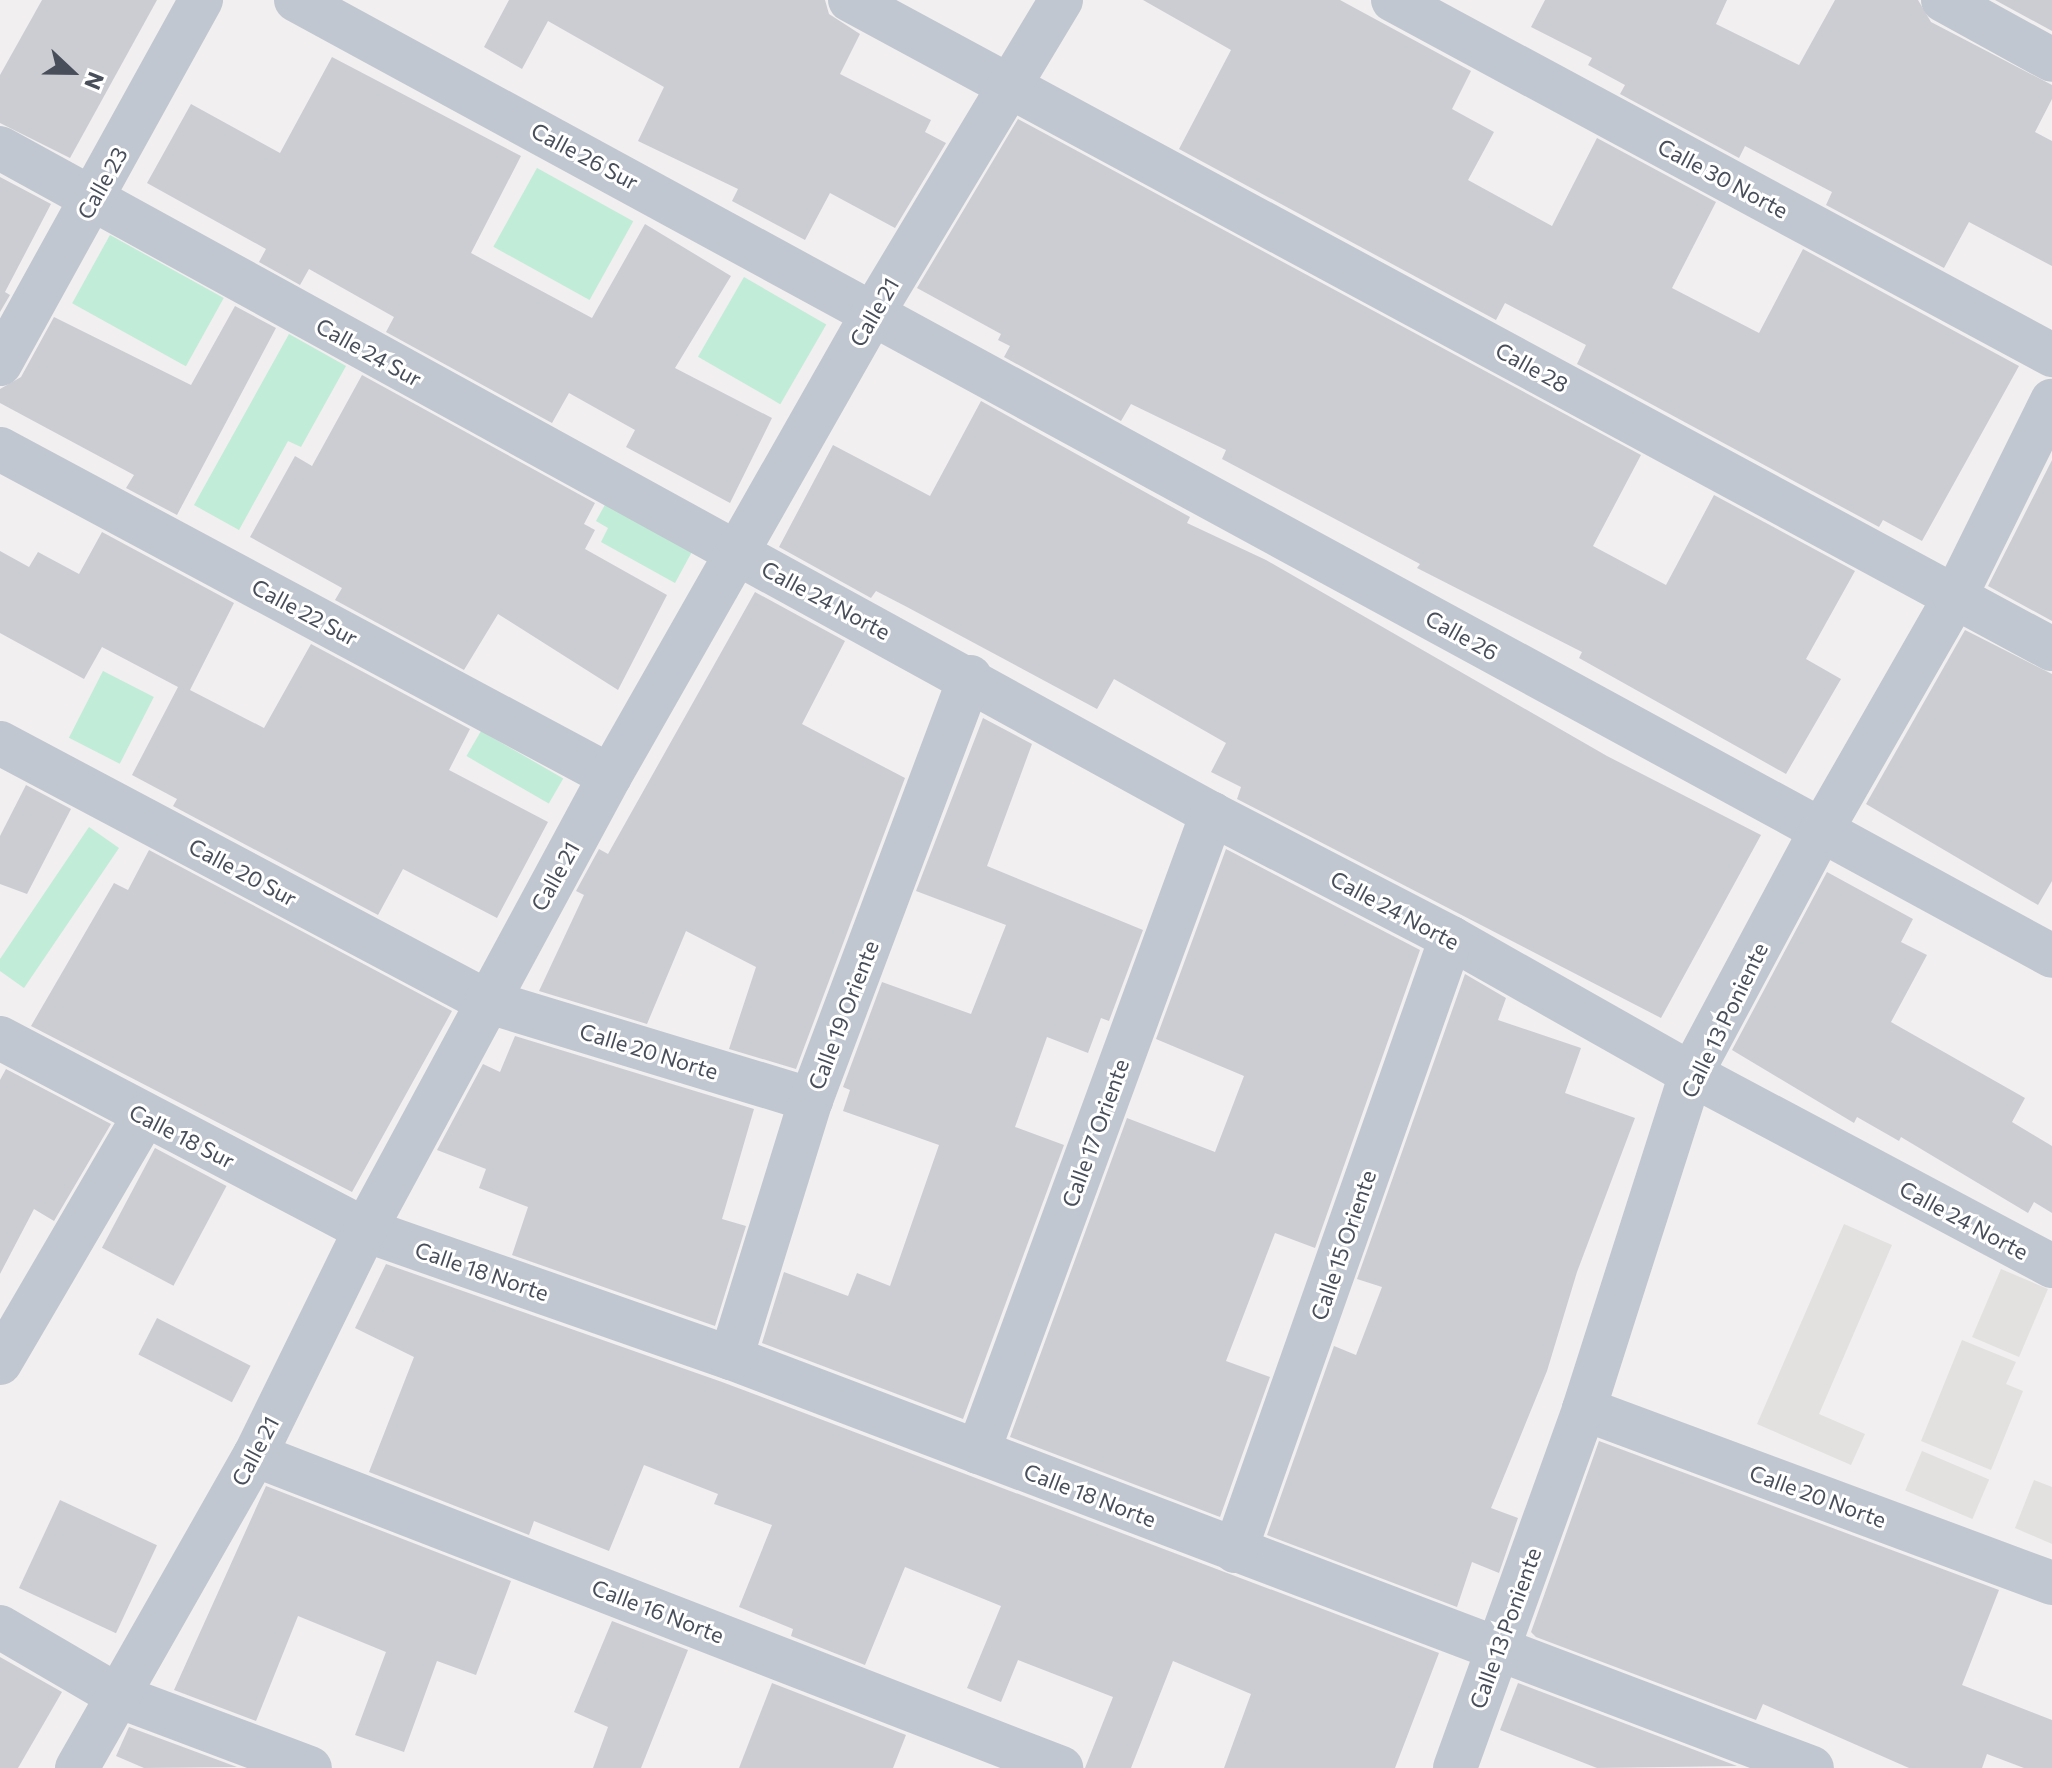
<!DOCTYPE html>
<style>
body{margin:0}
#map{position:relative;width:2052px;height:1768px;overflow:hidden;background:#f1efef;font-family:Commissioner,sans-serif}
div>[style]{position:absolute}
.education>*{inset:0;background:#e2e1e0;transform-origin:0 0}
.green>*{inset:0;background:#c0ecd8;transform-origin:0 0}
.building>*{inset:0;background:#cccdd3;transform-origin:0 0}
.minor>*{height:44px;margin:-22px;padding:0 22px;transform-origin:22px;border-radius:22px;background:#c0c7d0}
span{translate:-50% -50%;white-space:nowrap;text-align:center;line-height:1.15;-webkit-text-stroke:6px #fff;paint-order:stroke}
.street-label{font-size:22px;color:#484f5b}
.north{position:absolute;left:32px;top:32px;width:80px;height:80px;-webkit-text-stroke:6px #fff;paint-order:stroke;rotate:112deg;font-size:22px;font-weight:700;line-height:32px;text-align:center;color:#484f5b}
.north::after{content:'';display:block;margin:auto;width:28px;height:36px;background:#484f5b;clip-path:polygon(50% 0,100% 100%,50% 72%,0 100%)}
</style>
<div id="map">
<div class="education">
<i style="clip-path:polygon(1844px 1224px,1892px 1245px,1819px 1414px,1865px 1434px,1851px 1465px,1757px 1424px)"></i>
<i style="left:2001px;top:1269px;width:51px;height:74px;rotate:23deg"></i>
<i style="clip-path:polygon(1962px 1340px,2016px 1362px,2006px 1384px,2023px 1391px,1991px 1470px,1921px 1441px)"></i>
<i style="left:1922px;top:1451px;width:73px;height:43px;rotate:23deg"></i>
<i style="clip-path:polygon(2034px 1480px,2052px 1487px,2052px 1544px,2015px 1528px)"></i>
</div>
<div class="green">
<i style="left:537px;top:168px;width:110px;height:90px;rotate:29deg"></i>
<i style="left:110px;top:235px;width:130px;height:78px;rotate:29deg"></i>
<i style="left:744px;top:277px;width:95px;height:92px;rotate:30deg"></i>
<i style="clip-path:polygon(289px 334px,346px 366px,301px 447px,288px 441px,239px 530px,194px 505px)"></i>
<i style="clip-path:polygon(607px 501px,694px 548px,675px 583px,601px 542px,608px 528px,596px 521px)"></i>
<i style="left:103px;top:671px;width:57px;height:75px;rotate:27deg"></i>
<i style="left:481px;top:731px;width:95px;height:29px;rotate:30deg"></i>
<i style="clip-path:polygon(89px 827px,119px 848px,24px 988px,0 971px,0 959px)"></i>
</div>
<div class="building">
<i style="clip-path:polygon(42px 0,157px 0,70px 158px,0 123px,0 75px)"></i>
<i style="clip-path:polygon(509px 0,825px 0,829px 14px,860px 34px,840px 74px,931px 120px,925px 132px,946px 143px,895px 228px,830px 193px,805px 240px,732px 201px,738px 189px,638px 141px,664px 87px,548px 21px,522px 69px,484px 47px)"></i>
<i style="clip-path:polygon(1143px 0,1340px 0,1471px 71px,1452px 109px,1494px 132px,1468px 180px,1552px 226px,1597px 138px,1716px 202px,1672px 288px,1759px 333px,1803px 249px,2019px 366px,1922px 541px,1883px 520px,1879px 527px,1577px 364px,1586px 345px,1505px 303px,1496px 320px,1179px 149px,1231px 50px)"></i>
<i style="clip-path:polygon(1545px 0,1727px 0,1716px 24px,1799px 65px,1835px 0,1918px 0,1931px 22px,2052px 85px,2052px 99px,2035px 132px,2052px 141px,2052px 266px,1969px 222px,1944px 268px,1826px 205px,1832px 192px,1745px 146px,1739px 158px,1620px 94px,1625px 85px,1588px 65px,1592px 58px,1531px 27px)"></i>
<i style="clip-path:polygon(1995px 0,2052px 0,2052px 31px)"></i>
<i style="clip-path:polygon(332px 57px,521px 156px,471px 253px,592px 318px,645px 224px,731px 276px,675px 368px,772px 418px,730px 503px,626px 447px,635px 430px,569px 393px,552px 423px,386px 332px,394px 317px,309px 269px,300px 285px,259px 262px,266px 249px,147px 183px,191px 104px,280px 153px)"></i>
<i style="clip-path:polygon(1018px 119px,1641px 455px,1593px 546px,1666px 585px,1714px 495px,1855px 571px,1806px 659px,1841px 679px,1786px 774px,1579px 658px,1582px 652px,1417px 568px,1420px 564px,1222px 459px,1226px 450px,1131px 404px,1121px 421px,1004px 357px,1010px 346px,998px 340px,1001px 334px,917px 288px)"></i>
<i style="clip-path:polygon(0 177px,51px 204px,5px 292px,10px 295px,0 312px)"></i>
<i style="clip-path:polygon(235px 306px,276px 328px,177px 515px,126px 488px,134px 475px,0 403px,0 389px,21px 377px,54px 317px,191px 385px)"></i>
<i style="clip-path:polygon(362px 375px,595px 503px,584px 524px,595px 530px,585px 549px,667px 595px,618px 690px,498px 614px,464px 670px,335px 600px,342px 588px,250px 537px,295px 456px,312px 466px)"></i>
<i style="clip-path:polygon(981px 401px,1190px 517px,1187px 523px,1266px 560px,1607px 756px,1761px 835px,1661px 1018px,1237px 799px,1241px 787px,1211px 772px,1226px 743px,1114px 679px,1097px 709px,907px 607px,876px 591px,871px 598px,779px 547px,833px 445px,930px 496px)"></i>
<i style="clip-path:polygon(2052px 460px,2052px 621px,1988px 586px)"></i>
<i style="clip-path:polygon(102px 532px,234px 603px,190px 690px,264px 728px,311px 644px,470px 729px,449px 770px,548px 822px,497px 918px,403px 869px,378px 915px,173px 806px,177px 799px,132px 775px,178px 687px,102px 647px,84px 679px,0 633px,0 551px,29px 567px,38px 552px,79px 574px)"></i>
<i style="clip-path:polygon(755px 592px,845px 641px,802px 724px,905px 778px,796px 1069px,729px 1049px,756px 967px,686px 931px,647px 1024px,539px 991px,584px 895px,576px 891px,599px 849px,608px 854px)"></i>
<i style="clip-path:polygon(1965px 630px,2052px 674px,2052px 881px,2038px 905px,1866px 804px)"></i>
<i style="clip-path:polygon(983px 718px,1032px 744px,987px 866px,1143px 930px,1109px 1021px,1101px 1018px,1088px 1053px,1047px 1037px,1015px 1127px,1064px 1145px,963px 1419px,762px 1343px,784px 1272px,848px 1296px,857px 1273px,890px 1286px,939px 1145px,843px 1111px,850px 1090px,843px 1087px,882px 982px,971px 1014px,1006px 925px,916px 891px)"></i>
<i style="clip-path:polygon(26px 785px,71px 809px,27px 894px,0 884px,0 836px)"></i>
<i style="clip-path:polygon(1226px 849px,1420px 950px,1315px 1248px,1275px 1233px,1226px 1361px,1270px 1377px,1220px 1517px,1010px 1437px,1127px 1118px,1215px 1152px,1244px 1076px,1156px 1039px)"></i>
<i style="clip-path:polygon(149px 850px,452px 1011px,352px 1192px,31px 1026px,114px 883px,128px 890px)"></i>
<i style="clip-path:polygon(1827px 872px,1913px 919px,1901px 942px,1927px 955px,1891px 1022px,2025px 1098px,2012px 1122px,2052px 1146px,2052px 1213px,2034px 1202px,2028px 1213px,1901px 1137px,1899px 1141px,1857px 1117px,1854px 1123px,1732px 1050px)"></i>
<i style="clip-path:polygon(1465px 974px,1506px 998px,1498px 1020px,1581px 1048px,1565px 1093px,1635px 1118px,1577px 1272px,1547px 1371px,1491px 1508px,1518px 1518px,1499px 1573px,1472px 1562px,1457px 1607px,1267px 1535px,1334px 1346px,1356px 1355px,1382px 1287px,1357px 1279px)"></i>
<i style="clip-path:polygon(515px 1036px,754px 1109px,722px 1219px,746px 1226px,715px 1326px,512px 1255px,528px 1207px,479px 1188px,486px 1169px,437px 1150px,483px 1064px,500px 1072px)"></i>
<i style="clip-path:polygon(6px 1069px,111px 1124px,54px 1221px,34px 1209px,0 1274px,0 1080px)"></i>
<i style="left:155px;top:1148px;width:81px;height:113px;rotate:28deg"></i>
<i style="clip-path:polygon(386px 1264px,722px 1382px,1439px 1653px,1395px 1768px,1224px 1768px,1251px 1694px,1173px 1661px,1131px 1768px,1085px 1768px,1113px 1697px,1018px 1660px,1001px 1702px,967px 1688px,1001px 1606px,905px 1567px,865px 1665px,791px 1636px,793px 1629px,739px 1607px,772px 1525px,714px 1504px,718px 1494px,644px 1465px,609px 1551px,534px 1521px,529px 1535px,369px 1472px,414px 1357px,355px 1328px)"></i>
<i style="left:157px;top:1318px;width:105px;height:41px;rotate:27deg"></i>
<i style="clip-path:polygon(1599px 1441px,1999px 1590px,1962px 1685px,2052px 1720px,2052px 1768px,2024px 1768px,1987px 1754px,1982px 1768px,1909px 1768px,1763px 1704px,1756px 1720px,1536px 1637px,1531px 1632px)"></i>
<i style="clip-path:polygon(266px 1486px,511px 1581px,476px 1675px,437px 1661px,404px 1752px,355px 1735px,386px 1652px,298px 1616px,256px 1721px,174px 1690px)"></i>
<i style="left:60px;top:1500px;width:107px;height:97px;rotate:25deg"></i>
<i style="clip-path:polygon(612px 1621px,688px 1650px,641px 1768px,593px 1768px,608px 1727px,574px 1712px)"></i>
<i style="clip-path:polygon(0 1657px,62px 1692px,18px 1768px,0 1768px)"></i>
<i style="clip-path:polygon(772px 1683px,906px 1735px,893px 1768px,739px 1768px)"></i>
<i style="clip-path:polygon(1518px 1683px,1737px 1766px,1597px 1768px,1500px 1730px)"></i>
<i style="clip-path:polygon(129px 1727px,237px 1767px,144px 1768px,116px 1756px)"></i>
</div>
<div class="minor">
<i style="left:296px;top:0;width:1999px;rotate:28.56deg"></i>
<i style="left:850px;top:0;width:1366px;rotate:28.37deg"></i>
<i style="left:1393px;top:0;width:749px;rotate:28.31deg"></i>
<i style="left:1943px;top:0;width:124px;rotate:28.8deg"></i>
<i style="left:0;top:148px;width:1383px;rotate:28.79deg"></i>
<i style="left:1212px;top:814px;width:269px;rotate:27.4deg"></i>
<i style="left:1451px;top:938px;width:276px;rotate:29.5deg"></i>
<i style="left:1691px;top:1074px;width:409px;rotate:28deg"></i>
<i style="left:0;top:364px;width:416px;rotate:-61.1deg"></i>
<i style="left:0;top:449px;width:692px;rotate:28.19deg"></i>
<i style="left:0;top:743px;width:550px;rotate:27.96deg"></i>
<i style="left:486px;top:1001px;width:340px;rotate:16.9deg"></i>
<i style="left:0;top:1038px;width:412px;rotate:27.7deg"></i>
<i style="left:365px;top:1230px;width:388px;rotate:19.3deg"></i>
<i style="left:731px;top:1358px;width:1156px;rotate:20.77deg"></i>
<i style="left:731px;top:1358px;width:270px;rotate:-72.8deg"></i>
<i style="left:811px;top:1100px;width:452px;rotate:-69.4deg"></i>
<i style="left:0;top:1363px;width:285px;rotate:-59.7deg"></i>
<i style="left:1584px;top:1409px;width:499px;rotate:20.4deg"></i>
<i style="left:978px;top:1452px;width:680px;rotate:-69.86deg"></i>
<i style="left:255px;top:1455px;width:865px;rotate:21.22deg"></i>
<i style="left:1235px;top:1551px;width:650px;rotate:-70.59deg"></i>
<i style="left:0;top:1627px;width:137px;rotate:30.3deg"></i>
<i style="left:118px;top:1696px;width:205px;rotate:20.6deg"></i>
<i style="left:77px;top:1768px;width:360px;rotate:-60.4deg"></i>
<i style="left:255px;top:1455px;width:250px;rotate:-63.9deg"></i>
<i style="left:365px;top:1230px;width:516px;rotate:-61.65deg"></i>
<i style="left:610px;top:776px;width:532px;rotate:-60.4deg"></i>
<i style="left:873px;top:313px;width:365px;rotate:-59deg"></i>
<i style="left:1455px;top:1768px;width:381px;rotate:-70.2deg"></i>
<i style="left:1584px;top:1409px;width:352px;rotate:-72.3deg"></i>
<i style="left:1691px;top:1074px;width:276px;rotate:-61.9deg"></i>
<i style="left:1821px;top:831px;width:270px;rotate:-60.2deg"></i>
<i style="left:1955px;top:597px;width:219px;rotate:-63.7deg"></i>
</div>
<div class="street-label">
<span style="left:585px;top:156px;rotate:28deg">Calle 26 Sur</span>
<span style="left:1723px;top:178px;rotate:28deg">Calle 30 Norte</span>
<span style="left:102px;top:183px;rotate:-61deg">Calle 23</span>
<span style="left:874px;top:312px;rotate:-60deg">Calle 21</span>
<span style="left:369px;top:352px;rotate:29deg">Calle 24 Sur</span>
<span style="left:1532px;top:367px;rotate:29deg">Calle 28</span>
<span style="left:826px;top:600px;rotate:28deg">Calle 24 Norte</span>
<span style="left:305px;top:612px;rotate:28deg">Calle 22 Sur</span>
<span style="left:1462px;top:635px;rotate:29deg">Calle 26</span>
<span style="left:243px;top:872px;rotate:28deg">Calle 20 Sur</span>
<span style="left:555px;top:876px;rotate:-61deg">Calle 21</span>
<span style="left:1395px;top:910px;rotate:28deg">Calle 24 Norte</span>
<span style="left:843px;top:1015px;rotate:-69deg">Calle 19 Oriente</span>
<span style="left:1724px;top:1020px;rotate:-64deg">Calle 13 Poniente</span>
<span style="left:649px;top:1051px;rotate:17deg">Calle 20 Norte</span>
<span style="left:1095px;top:1133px;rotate:-70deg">Calle 17 Oriente</span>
<span style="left:182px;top:1136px;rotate:27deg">Calle 18 Sur</span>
<span style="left:1964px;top:1220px;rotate:28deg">Calle 24 Norte</span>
<span style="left:1343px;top:1245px;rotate:-71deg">Calle 15 Oriente</span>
<span style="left:482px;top:1271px;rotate:19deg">Calle 18 Norte</span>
<span style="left:255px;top:1451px;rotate:-62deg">Calle 21</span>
<span style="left:1090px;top:1495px;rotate:21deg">Calle 18 Norte</span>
<span style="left:1818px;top:1496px;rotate:20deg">Calle 20 Norte</span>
<span style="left:658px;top:1611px;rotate:21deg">Calle 16 Norte</span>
<span style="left:1505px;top:1628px;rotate:-70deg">Calle 13 Poniente</span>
</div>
<div class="north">N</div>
</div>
